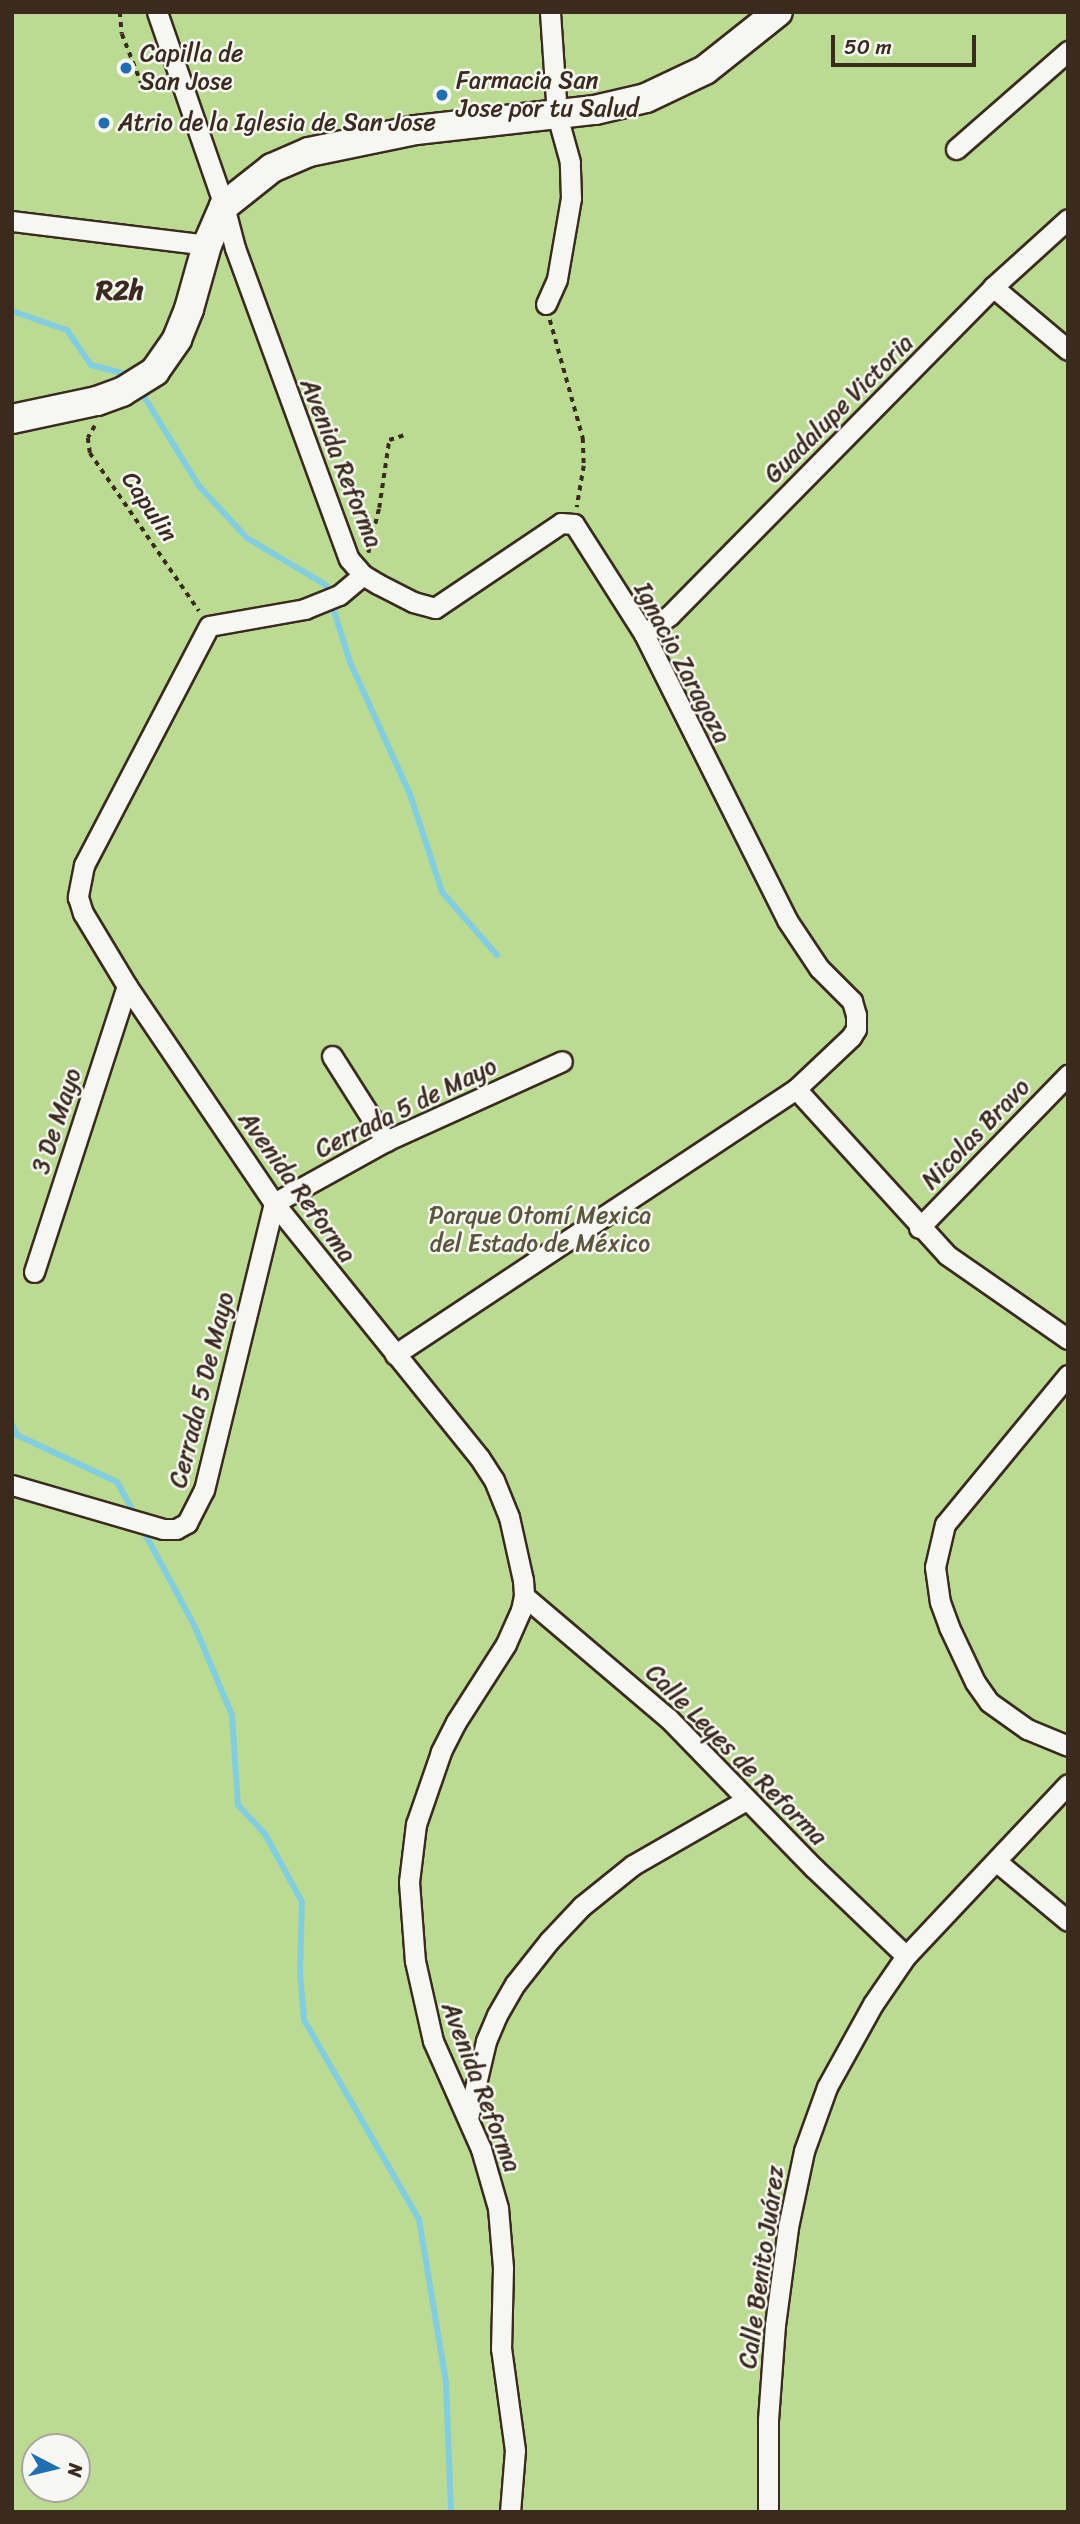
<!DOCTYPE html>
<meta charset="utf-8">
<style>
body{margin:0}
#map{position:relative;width:1080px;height:2524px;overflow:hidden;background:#eee5e9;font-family:Sriracha,sans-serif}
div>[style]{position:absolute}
.green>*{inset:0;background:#bbda92}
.stream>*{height:6px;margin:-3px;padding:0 3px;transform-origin:3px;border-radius:3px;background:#82cee1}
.path>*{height:3.5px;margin-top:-1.75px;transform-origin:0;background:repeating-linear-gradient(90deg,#3b2a1e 0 5px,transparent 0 10px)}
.roads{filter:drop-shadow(2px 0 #3b2a1e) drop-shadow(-2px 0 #3b2a1e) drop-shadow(0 2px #3b2a1e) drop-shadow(0 -2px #3b2a1e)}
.minor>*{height:19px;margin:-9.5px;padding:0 9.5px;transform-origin:9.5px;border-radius:9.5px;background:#f6f6f2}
.secondary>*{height:28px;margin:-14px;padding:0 14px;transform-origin:14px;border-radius:14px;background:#f6f6f2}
.dots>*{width:19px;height:19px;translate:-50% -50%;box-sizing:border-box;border:4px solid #f6f6f2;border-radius:50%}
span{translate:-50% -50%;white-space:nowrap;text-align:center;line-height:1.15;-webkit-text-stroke:5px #f6f6f2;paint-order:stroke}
.poi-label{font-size:24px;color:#3b2a1e}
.left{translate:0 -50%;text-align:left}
.street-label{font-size:24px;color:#3b2a1e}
.park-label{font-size:24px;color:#5b563b}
.quarter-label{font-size:28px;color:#3b2a1e;font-weight:700}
.frame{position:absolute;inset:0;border:14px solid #3b2a1e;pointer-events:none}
.north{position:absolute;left:21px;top:2433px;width:70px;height:70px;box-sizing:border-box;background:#f6f6f2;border:2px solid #aba49d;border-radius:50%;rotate:97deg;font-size:19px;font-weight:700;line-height:28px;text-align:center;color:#3b2a1e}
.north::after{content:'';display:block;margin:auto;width:24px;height:32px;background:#1f6fb2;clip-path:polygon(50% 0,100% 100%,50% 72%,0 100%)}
.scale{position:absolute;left:831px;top:35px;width:145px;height:32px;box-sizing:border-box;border:4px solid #3b2a1e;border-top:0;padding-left:9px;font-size:21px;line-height:24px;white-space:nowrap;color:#3b2a1e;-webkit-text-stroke:5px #f6f6f2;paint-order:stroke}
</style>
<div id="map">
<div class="green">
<i style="clip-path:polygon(evenodd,12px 12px,1068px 12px,1068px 2512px,12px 2512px,12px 12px,35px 2447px,77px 2447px,77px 2489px,35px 2489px,35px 2447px)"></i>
</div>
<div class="stream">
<i style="left:12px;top:311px;width:58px;rotate:19.1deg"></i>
<i style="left:67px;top:330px;width:42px;rotate:55.6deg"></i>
<i style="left:91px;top:365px;width:40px;rotate:14.4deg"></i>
<i style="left:140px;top:390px;width:113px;rotate:58.4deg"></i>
<i style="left:199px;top:486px;width:71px;rotate:47.3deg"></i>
<i style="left:247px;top:538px;width:92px;rotate:30.7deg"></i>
<i style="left:326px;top:585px;width:81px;rotate:72.7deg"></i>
<i style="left:350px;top:662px;width:145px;rotate:65.6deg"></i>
<i style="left:410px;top:794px;width:103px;rotate:71.9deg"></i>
<i style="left:442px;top:892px;width:84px;rotate:48.9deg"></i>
<i style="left:12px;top:1424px;width:12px;rotate:66deg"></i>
<i style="left:17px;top:1435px;width:110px;rotate:25.2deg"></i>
<i style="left:117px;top:1482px;width:38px;rotate:61deg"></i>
<i style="left:142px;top:1528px;width:112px;rotate:61.8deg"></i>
<i style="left:195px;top:1627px;width:95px;rotate:67.2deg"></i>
<i style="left:232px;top:1715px;width:90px;rotate:86.2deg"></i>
<i style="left:238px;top:1805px;width:40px;rotate:47deg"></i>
<i style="left:265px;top:1834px;width:77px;rotate:61.4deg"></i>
<i style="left:302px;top:1902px;width:70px;rotate:91.6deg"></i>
<i style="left:300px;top:1972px;width:48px;rotate:85.2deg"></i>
<i style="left:304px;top:2020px;width:230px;rotate:60deg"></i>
<i style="left:419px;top:2219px;width:165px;rotate:80.6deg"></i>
<i style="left:446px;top:2382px;width:130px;rotate:87.8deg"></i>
</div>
<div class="path">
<i style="left:120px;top:12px;width:22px;rotate:85deg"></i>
<i style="left:122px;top:34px;width:55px;rotate:68.6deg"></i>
<i style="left:550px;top:320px;width:123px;rotate:74.4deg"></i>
<i style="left:583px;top:438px;width:28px;rotate:88deg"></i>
<i style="left:584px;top:466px;width:42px;rotate:99.7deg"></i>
<i style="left:95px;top:426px;width:14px;rotate:120deg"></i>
<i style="left:88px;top:438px;width:15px;rotate:82deg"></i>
<i style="left:90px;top:453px;width:192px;rotate:55.4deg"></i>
<i style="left:368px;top:553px;width:46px;rotate:-76.3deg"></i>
<i style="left:379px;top:508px;width:69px;rotate:-81.6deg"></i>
<i style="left:389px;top:440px;width:16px;rotate:-18deg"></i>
</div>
<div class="roads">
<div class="minor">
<i style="left:157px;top:12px;width:205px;rotate:70.9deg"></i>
<i style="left:224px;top:206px;width:43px;rotate:75.3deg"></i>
<i style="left:235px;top:248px;width:331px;rotate:69.9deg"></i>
<i style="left:349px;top:559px;width:21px;rotate:49deg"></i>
<i style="left:363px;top:575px;width:17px;rotate:31deg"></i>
<i style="left:378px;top:584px;width:39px;rotate:27deg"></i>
<i style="left:413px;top:602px;width:23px;rotate:15deg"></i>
<i style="left:435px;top:608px;width:152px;rotate:-34deg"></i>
<i style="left:561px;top:523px;width:13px;rotate:4deg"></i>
<i style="left:574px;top:524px;width:130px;rotate:57.5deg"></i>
<i style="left:644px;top:634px;width:320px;rotate:63.4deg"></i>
<i style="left:787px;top:920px;width:58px;rotate:56.3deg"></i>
<i style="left:819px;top:968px;width:47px;rotate:45deg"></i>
<i style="left:852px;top:1001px;width:15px;rotate:74deg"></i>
<i style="left:856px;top:1015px;width:14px;rotate:90deg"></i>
<i style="left:856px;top:1029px;width:9px;rotate:122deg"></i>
<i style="left:851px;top:1037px;width:76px;rotate:136.6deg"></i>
<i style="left:796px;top:1089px;width:481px;rotate:146.5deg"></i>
<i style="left:956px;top:149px;width:149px;rotate:-41.2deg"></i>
<i style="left:12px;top:221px;width:196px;rotate:7deg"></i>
<i style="left:993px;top:287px;width:98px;rotate:40deg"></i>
<i style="left:546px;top:304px;width:27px;rotate:-66deg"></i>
<i style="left:557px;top:279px;width:82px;rotate:-80.2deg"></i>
<i style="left:571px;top:198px;width:36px;rotate:-92deg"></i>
<i style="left:570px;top:162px;width:49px;rotate:-105.5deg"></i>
<i style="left:557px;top:115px;width:103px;rotate:-93.9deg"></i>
<i style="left:363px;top:575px;width:31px;rotate:140deg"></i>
<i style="left:339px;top:595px;width:37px;rotate:158deg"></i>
<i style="left:305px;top:609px;width:97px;rotate:170deg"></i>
<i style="left:209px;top:626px;width:270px;rotate:117.6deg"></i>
<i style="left:84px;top:865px;width:33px;rotate:101deg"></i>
<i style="left:78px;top:897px;width:17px;rotate:73deg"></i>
<i style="left:83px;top:913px;width:85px;rotate:58.9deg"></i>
<i style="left:127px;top:986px;width:262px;rotate:55.9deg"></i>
<i style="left:274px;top:1203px;width:326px;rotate:51.1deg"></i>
<i style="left:479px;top:1457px;width:27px;rotate:57deg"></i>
<i style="left:494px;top:1480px;width:40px;rotate:68deg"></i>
<i style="left:509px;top:1517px;width:65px;rotate:77.5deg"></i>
<i style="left:523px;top:1580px;width:16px;rotate:86deg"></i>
<i style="left:524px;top:1596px;width:14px;rotate:102deg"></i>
<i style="left:521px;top:1610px;width:37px;rotate:114deg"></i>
<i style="left:506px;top:1644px;width:93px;rotate:122.7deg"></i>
<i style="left:456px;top:1722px;width:34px;rotate:117deg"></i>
<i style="left:441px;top:1752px;width:76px;rotate:109.1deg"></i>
<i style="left:416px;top:1824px;width:58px;rotate:96.9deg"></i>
<i style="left:409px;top:1882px;width:79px;rotate:85.7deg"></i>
<i style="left:415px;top:1961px;width:82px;rotate:77.3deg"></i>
<i style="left:433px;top:2041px;width:118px;rotate:66deg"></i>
<i style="left:481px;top:2149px;width:61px;rotate:73.9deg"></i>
<i style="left:498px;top:2208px;width:60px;rotate:85.2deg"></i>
<i style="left:503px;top:2268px;width:80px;rotate:91.4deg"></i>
<i style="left:501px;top:2348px;width:103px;rotate:82.2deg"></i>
<i style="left:515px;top:2450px;width:62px;rotate:94.6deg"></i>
<i style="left:644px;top:634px;width:32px;rotate:-36deg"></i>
<i style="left:670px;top:615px;width:460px;rotate:-45.4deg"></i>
<i style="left:993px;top:287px;width:101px;rotate:-42.2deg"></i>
<i style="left:332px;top:1056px;width:101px;rotate:57.6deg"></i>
<i style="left:796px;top:1089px;width:224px;rotate:47.7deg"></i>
<i style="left:947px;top:1255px;width:147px;rotate:34.8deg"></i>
<i style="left:919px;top:1228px;width:214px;rotate:-45.8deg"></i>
<i style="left:34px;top:1272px;width:301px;rotate:-72deg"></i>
<i style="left:1068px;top:1375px;width:193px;rotate:129.5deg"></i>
<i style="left:945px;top:1524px;width:44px;rotate:103.1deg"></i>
<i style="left:935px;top:1567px;width:35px;rotate:82deg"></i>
<i style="left:940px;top:1602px;width:27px;rotate:70deg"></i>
<i style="left:949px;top:1627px;width:61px;rotate:64.7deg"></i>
<i style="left:975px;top:1682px;width:24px;rotate:55deg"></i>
<i style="left:989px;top:1702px;width:47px;rotate:35.4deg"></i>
<i style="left:1027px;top:1729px;width:44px;rotate:22.5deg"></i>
<i style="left:12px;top:1485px;width:157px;rotate:16.2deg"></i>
<i style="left:163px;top:1529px;width:13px"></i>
<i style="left:176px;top:1529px;width:13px;rotate:-29deg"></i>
<i style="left:187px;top:1523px;width:37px;rotate:-63deg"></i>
<i style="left:204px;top:1490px;width:295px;rotate:-76.3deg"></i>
<i style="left:274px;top:1203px;width:128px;rotate:-29deg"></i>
<i style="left:386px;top:1141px;width:193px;rotate:-24.4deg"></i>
<i style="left:524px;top:1596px;width:189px;rotate:40.3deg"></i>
<i style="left:668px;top:1718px;width:209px;rotate:45.8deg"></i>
<i style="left:814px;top:1868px;width:127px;rotate:43.7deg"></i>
<i style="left:997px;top:1862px;width:92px;rotate:39.7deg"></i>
<i style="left:468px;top:2118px;width:79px;rotate:-76.8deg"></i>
<i style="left:486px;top:2041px;width:28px;rotate:-67deg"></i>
<i style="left:497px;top:2015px;width:36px;rotate:-60deg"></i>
<i style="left:515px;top:1984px;width:55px;rotate:-51.7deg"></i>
<i style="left:549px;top:1941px;width:48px;rotate:-46.7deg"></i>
<i style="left:582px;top:1906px;width:65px;rotate:-38.8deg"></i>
<i style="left:633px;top:1865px;width:130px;rotate:-29.9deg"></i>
<i style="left:768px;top:2512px;width:92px;rotate:-90deg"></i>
<i style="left:768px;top:2420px;width:95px;rotate:-85.8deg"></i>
<i style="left:775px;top:2325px;width:99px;rotate:-82.4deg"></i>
<i style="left:788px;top:2227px;width:78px;rotate:-78.1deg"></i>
<i style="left:804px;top:2151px;width:68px;rotate:-70.2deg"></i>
<i style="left:827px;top:2087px;width:95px;rotate:-61deg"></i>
<i style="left:873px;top:2004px;width:58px;rotate:-55.5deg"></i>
<i style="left:906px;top:1956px;width:236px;rotate:-46.7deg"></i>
</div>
<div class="secondary">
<i style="left:12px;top:419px;width:87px;rotate:-12deg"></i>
<i style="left:97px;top:401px;width:27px;rotate:-20deg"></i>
<i style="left:122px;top:392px;width:39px;rotate:-32deg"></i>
<i style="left:155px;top:371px;width:39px;rotate:-55deg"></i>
<i style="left:177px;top:339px;width:32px;rotate:-68deg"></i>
<i style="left:189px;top:309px;width:66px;rotate:-74.3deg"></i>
<i style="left:207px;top:245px;width:43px;rotate:-66.4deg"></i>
<i style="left:224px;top:206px;width:61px;rotate:-38.4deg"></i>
<i style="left:272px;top:168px;width:40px;rotate:-23.4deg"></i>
<i style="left:309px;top:152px;width:109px;rotate:-11.6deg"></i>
<i style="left:416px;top:130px;width:180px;rotate:-6.4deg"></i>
<i style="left:595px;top:110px;width:52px;rotate:-13.2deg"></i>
<i style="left:646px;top:98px;width:65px;rotate:-25.4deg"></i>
<i style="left:705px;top:70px;width:93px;rotate:-38.5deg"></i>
</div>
</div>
<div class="dots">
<i style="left:126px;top:68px;background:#1f6fb2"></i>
<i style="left:442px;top:95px;background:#1f6fb2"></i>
<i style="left:104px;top:123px;background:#1f6fb2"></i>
</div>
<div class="poi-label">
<span class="left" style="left:140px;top:68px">Capilla de<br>San Jose</span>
<span class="left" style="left:456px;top:95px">Farmacia San<br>Jose por tu Salud</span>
<span class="left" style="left:118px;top:123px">Atrio de la Iglesia de San Jose</span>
</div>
<div class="street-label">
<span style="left:839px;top:409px;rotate:-45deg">Guadalupe Victoria</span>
<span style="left:341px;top:463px;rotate:68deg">Avenida Reforma</span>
<span style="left:149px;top:507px;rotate:56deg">Capulin</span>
<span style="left:682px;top:663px;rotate:62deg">Ignacio Zaragoza</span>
<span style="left:406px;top:1108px;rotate:-26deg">Cerrada 5 de Mayo</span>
<span style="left:57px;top:1121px;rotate:-72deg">3 De Mayo</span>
<span style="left:976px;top:1134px;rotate:-46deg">Nicolas Bravo</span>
<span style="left:297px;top:1187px;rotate:54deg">Avenida Reforma</span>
<span style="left:202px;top:1390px;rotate:-76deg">Cerrada 5 De Mayo</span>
<span style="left:736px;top:1755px;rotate:45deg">Calle Leyes de Reforma</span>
<span style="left:481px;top:2087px;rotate:69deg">Avenida Reforma</span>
<span style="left:762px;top:2267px;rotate:-82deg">Calle Benito Juárez</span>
</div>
<div class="park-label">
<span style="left:540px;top:1230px">Parque Otomí Mexica<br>del Estado de México</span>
</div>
<div class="quarter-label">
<span style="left:120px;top:290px">R2h</span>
</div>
<div class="frame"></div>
<div class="north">N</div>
<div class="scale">50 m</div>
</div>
